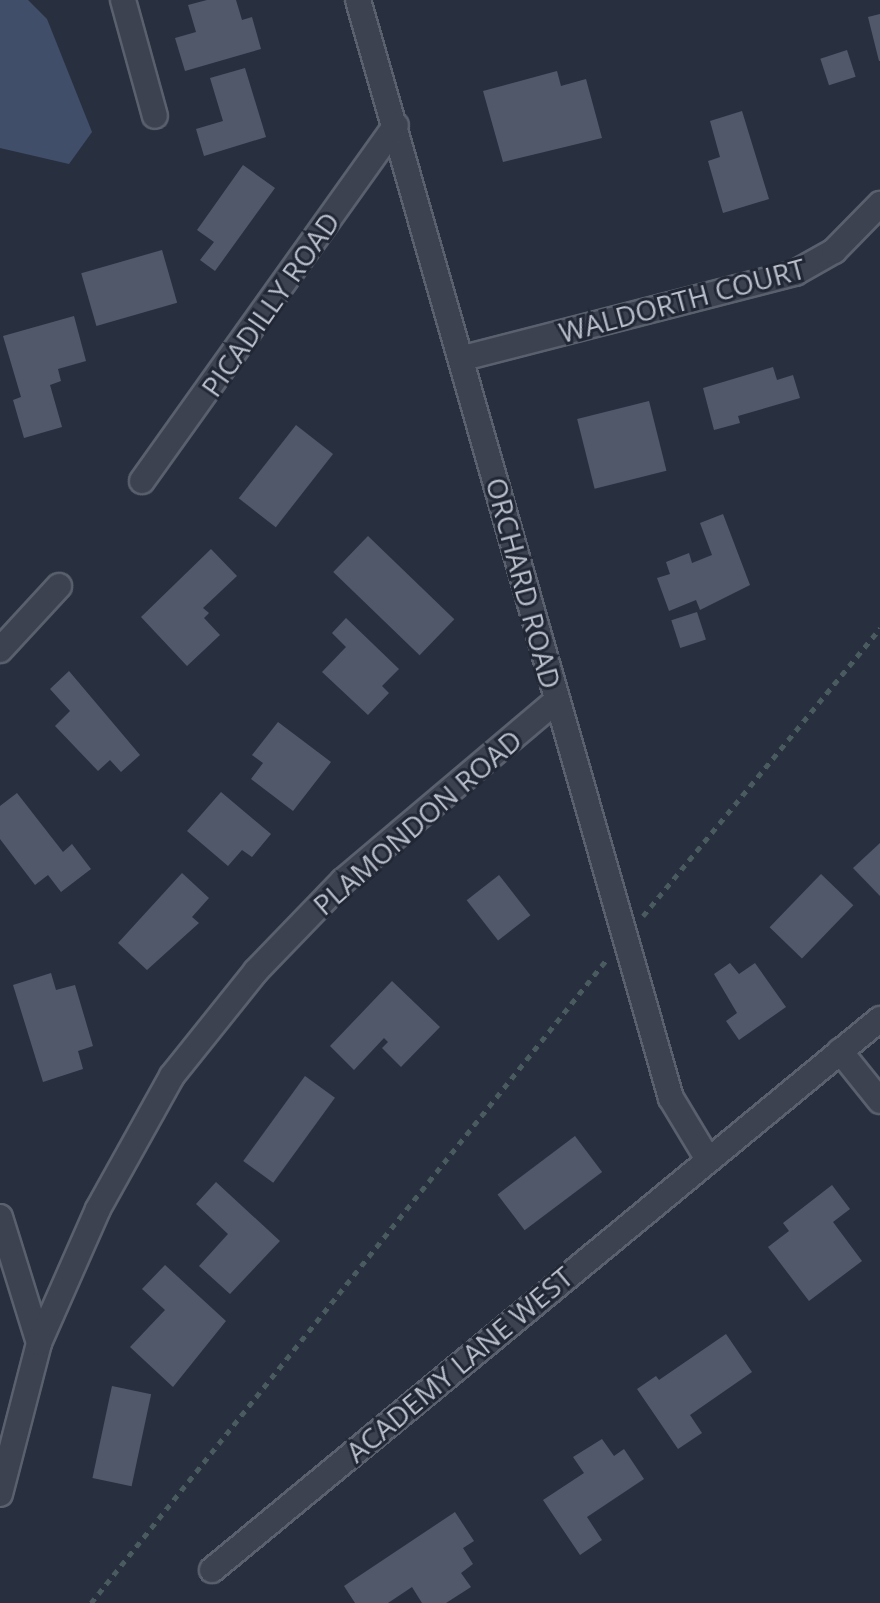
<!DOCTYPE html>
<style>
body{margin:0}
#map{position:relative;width:880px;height:1603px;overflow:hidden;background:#283040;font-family:"Open Sans",sans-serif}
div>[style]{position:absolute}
.water>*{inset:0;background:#414e69}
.building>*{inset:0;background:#51586a;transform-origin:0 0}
.path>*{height:5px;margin-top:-2.5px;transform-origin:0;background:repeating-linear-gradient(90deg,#4a5b60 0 6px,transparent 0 12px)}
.roads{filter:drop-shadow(2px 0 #5a606d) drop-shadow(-2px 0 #5a606d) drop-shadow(0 2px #5a606d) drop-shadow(0 -2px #5a606d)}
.minor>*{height:24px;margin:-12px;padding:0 12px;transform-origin:12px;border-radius:12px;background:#3c4250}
span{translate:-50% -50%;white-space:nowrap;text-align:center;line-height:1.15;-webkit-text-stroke:6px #212735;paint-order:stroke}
.street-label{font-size:28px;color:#b9beca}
</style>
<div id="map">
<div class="water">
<i style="clip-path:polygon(0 0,28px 0,47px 19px,92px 132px,69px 164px,0 148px)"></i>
</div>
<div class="building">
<i style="clip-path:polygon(207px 0,236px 0,242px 20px,252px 17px,261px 49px,185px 71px,175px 38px,196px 32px,188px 5px)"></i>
<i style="clip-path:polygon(880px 14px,880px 61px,879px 61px,868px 17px)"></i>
<i style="left:847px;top:50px;width:28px;height:28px;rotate:72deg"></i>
<i style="clip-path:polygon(245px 68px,266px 137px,204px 156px,196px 129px,223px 121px,210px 78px)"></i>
<i style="clip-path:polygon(557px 71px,561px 86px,586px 79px,602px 138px,503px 162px,483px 91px)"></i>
<i style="clip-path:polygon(742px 111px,769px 199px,723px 213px,708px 161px,720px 157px,710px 121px)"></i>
<i style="clip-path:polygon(243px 165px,275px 188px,215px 271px,200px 260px,214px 242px,197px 230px)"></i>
<i style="left:162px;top:250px;width:55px;height:84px;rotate:74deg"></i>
<i style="clip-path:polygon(74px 316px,86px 361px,58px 369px,61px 381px,50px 385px,62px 427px,24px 438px,13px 400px,21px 397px,3px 336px)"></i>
<i style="clip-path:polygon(773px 367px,777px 380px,793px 375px,800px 398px,738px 416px,740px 423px,714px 430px,703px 388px)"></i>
<i style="left:649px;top:401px;width:72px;height:74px;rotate:76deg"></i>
<i style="left:296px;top:425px;width:47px;height:93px;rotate:38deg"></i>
<i style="clip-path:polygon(723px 514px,750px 585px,700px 610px,696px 600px,669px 611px,657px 578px,670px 574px,666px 562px,689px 553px,692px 563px,712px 555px,700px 523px)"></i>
<i style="left:368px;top:536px;width:120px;height:50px;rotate:44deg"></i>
<i style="clip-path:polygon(211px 549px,237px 576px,203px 608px,209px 613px,204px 618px,220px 635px,187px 666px,141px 617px)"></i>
<i style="left:697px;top:612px;width:29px;height:27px;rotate:72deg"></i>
<i style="clip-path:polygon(346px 618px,399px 669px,382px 686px,389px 693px,368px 715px,322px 672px,346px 647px,332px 633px)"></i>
<i style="clip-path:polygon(69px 671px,140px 755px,121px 772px,110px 760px,98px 771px,55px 726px,70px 711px,50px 689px)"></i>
<i style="clip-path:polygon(278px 722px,331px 762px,293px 811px,251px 779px,263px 763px,252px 755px)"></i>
<i style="clip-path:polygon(221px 792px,271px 834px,252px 857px,242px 850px,228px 866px,187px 831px)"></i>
<i style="clip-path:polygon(17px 793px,63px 852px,72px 844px,91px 869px,61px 892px,48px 875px,35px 885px,0 839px,0 806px)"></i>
<i style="clip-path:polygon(880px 843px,880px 896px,853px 868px)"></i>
<i style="clip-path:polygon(182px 873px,209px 898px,192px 917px,199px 923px,147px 970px,118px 943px)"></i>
<i style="left:821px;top:874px;width:45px;height:74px;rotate:44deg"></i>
<i style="left:499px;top:875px;width:51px;height:41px;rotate:52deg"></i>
<i style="clip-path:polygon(730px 963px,739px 974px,755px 963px,786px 1007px,739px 1040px,726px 1021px,737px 1013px,714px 974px)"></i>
<i style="clip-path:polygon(51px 973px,56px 990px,75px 985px,93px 1046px,78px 1051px,83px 1069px,43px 1082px,13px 985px)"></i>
<i style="clip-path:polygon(392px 981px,440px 1027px,401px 1067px,382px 1048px,388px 1042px,384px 1038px,354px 1070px,330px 1046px)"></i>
<i style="left:305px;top:1076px;width:37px;height:105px;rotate:36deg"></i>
<i style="left:575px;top:1136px;width:45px;height:97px;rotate:53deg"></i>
<i style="clip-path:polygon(216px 1182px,280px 1241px,230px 1294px,199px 1266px,228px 1234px,196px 1204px)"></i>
<i style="clip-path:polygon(832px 1185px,850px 1209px,833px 1222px,862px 1261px,809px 1301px,768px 1247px,789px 1231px,783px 1223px)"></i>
<i style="clip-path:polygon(165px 1265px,226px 1321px,173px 1387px,130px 1347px,165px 1310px,142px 1289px)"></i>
<i style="clip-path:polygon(726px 1334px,752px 1372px,690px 1415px,702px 1433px,678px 1449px,637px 1389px,656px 1376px,659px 1380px)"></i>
<i style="left:112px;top:1386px;width:40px;height:94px;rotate:12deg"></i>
<i style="clip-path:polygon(602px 1439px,614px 1456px,624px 1449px,644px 1479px,587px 1517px,602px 1540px,580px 1555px,543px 1500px,584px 1473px,573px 1457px)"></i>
<i style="clip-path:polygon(455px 1512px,474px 1541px,463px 1548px,473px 1564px,461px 1573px,471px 1587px,446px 1603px,422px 1603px,412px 1587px,388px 1603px,355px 1603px,344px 1586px)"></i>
</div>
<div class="path">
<i style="left:643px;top:916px;width:373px;rotate:-50.5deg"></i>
<i style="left:91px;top:1603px;width:827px;rotate:-51.29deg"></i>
</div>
<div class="roads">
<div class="minor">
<i style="left:123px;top:0;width:120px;rotate:74.6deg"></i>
<i style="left:358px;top:0;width:1142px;rotate:74.09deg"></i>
<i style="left:671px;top:1098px;width:70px;rotate:59deg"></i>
<i style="left:464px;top:358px;width:342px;rotate:-14.4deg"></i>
<i style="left:795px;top:273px;width:45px;rotate:-29.4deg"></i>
<i style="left:834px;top:251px;width:66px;rotate:-45.6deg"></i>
<i style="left:142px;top:481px;width:437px;rotate:-54.5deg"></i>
<i style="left:0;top:650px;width:87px;rotate:-47.3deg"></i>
<i style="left:840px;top:1051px;width:64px;rotate:51.3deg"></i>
<i style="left:0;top:1217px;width:132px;rotate:72.8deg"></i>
<i style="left:0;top:1494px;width:156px;rotate:-75.5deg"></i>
<i style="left:39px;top:1343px;width:146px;rotate:-66.2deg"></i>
<i style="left:98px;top:1209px;width:152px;rotate:-60.9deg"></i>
<i style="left:172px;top:1076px;width:134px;rotate:-51.3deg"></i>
<i style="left:256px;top:971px;width:125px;rotate:-46deg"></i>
<i style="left:343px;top:881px;width:279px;rotate:-40.2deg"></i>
<i style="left:212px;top:1570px;width:866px;rotate:-39.52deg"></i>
</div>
</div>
<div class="street-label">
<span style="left:682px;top:300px;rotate:-15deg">WALDORTH COURT</span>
<span style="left:270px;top:304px;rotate:-55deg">PICADILLY ROAD</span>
<span style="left:524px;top:583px;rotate:75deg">ORCHARD ROAD</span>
<span style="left:417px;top:822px;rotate:-41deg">PLAMONDON ROAD</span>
<span style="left:459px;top:1364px;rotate:-40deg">ACADEMY LANE WEST</span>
</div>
</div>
